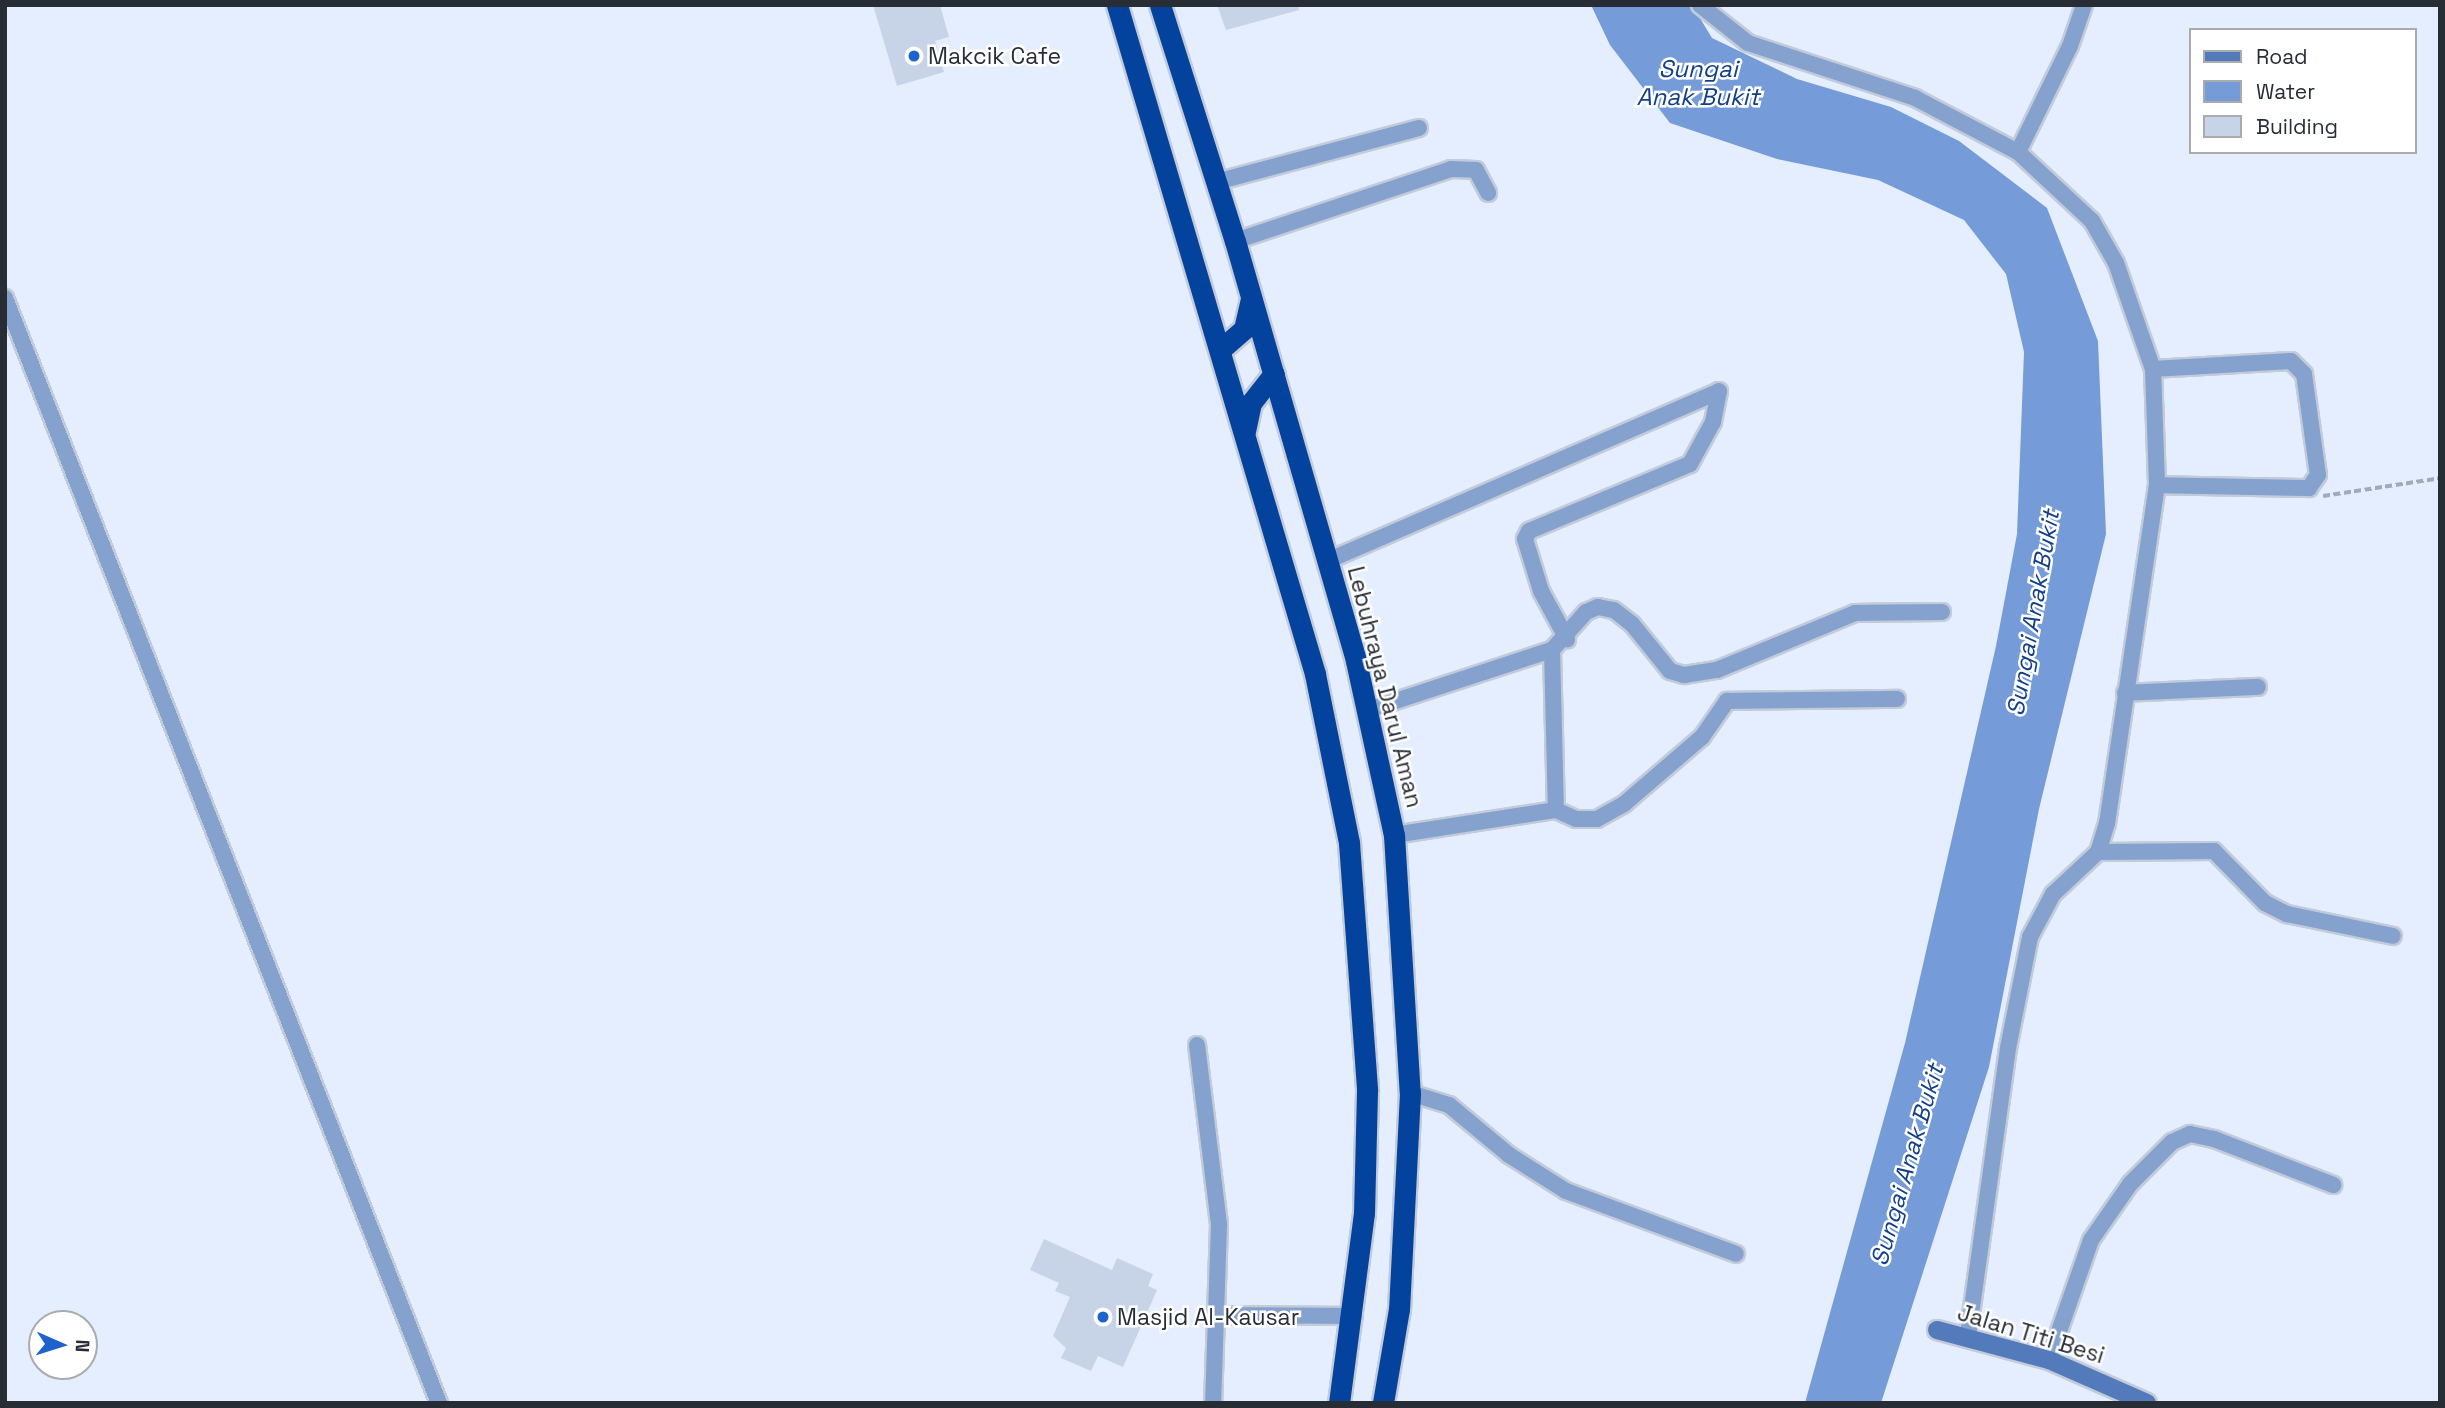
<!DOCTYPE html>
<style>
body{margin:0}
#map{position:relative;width:2445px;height:1408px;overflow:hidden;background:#e4eefe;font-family:"Space Grotesk",sans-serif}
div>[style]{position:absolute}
.water>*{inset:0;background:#759bd8}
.building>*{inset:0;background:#c7d4e7}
.path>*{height:3.5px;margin-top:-1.75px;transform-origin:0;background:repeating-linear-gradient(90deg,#a2aab7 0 7px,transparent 0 10.5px)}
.roads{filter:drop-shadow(2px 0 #c2cbda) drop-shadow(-2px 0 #c2cbda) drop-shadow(0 2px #c2cbda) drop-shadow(0 -2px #c2cbda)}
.street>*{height:16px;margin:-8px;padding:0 8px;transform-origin:8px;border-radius:8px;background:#85a1cd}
.secondary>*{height:18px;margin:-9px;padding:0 9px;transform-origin:9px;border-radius:9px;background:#537aba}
.highway>*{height:21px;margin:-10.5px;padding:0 10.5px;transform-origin:10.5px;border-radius:10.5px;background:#03439e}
.dots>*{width:19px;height:19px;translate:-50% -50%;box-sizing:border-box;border:4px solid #fff;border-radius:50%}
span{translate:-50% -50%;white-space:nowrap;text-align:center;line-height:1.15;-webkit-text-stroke:5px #fff;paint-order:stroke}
.poi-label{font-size:23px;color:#282c34}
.left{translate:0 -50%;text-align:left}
.street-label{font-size:23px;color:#282c34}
.water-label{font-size:24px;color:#134088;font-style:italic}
.frame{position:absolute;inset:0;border:7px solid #282c34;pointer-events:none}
.legend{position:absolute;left:2189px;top:28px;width:228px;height:126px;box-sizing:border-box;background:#fff;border:2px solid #a9abae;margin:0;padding:9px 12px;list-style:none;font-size:21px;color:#282c34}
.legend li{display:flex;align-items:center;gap:14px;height:35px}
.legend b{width:35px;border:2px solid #a9abae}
.north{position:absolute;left:28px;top:1310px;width:70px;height:70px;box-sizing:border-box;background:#fff;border:2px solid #a9abae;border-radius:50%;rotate:93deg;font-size:19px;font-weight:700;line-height:28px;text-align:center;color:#282c34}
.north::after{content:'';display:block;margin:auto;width:24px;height:32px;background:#1d62cd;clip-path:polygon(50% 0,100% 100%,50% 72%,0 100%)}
</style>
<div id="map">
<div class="water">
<i style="clip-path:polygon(1591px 5px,1692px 5px,1712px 38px,1797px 79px,1891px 107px,1959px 141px,2047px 208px,2098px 341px,2106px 534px,2039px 809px,1989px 1067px,1881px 1403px,1805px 1403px,1905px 1043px,1996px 646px,2017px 534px,2024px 352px,2006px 274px,1964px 220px,1878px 180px,1777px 159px,1670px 123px,1610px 45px)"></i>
</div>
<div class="building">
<i style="clip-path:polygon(873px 5px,940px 5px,949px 37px,935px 41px,944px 72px,897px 86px)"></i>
<i style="clip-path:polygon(1217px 5px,1298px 5px,1299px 10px,1226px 30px)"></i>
<i style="clip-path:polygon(1044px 1239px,1112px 1270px,1117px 1258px,1153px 1274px,1148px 1286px,1157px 1290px,1123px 1367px,1098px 1356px,1091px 1371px,1061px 1358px,1066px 1348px,1053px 1336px,1070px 1297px,1055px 1291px,1059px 1283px,1030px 1270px)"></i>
</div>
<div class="path">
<i style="left:2323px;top:496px;width:118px;rotate:-8.7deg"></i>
</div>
<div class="roads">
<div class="street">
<i style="left:1700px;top:5px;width:61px;rotate:38.4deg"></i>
<i style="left:1748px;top:43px;width:176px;rotate:18.2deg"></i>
<i style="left:1915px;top:98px;width:116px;rotate:27.7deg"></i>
<i style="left:2018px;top:152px;width:101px;rotate:43deg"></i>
<i style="left:2092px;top:221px;width:48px;rotate:60.3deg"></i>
<i style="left:2116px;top:263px;width:112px;rotate:70.8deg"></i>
<i style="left:2153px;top:369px;width:116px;rotate:88deg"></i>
<i style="left:2157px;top:485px;width:342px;rotate:98.4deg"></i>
<i style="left:2107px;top:823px;width:30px;rotate:107deg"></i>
<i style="left:2098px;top:852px;width:62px;rotate:137deg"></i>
<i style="left:2053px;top:894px;width:49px;rotate:118.1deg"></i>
<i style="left:2030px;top:937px;width:113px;rotate:101.2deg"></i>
<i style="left:2008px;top:1048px;width:293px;rotate:97.9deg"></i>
<i style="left:2018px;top:152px;width:118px;rotate:-63.9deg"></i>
<i style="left:2070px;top:46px;width:43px;rotate:-71.1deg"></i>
<i style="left:1216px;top:182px;width:210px;rotate:-14.9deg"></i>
<i style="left:1235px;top:241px;width:228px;rotate:-18.4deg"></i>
<i style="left:1451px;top:169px;width:25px;rotate:2deg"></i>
<i style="left:1476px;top:170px;width:26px;rotate:62deg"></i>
<i style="left:5px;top:298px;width:1187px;rotate:68.56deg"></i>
<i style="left:2153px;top:369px;width:138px;rotate:-3.3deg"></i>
<i style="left:2291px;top:361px;width:18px;rotate:45deg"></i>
<i style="left:2304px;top:374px;width:102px;rotate:82.1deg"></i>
<i style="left:2318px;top:475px;width:16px;rotate:125deg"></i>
<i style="left:2309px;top:488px;width:152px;rotate:-178.9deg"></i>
<i style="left:1327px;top:561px;width:427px;rotate:-23.4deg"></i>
<i style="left:1719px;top:391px;width:32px;rotate:101deg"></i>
<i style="left:1713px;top:422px;width:48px;rotate:118.7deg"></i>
<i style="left:1690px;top:464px;width:174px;rotate:157.4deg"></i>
<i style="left:1529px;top:531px;width:9px;rotate:117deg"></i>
<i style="left:1525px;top:539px;width:54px;rotate:72.9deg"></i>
<i style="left:1541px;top:591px;width:55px;rotate:61.6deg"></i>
<i style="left:1552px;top:650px;width:160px;rotate:88.6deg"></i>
<i style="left:2125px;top:693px;width:133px;rotate:-2.6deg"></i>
<i style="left:1368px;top:710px;width:194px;rotate:-18.1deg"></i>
<i style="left:1552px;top:650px;width:51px;rotate:-48.2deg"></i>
<i style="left:1586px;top:612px;width:13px;rotate:-23deg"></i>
<i style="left:1598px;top:607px;width:16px;rotate:11deg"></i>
<i style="left:1614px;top:610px;width:23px;rotate:38deg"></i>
<i style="left:1632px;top:624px;width:60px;rotate:51deg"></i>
<i style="left:1670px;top:671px;width:15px;rotate:16deg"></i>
<i style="left:1684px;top:675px;width:33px;rotate:-9deg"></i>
<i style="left:1717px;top:670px;width:149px;rotate:-22.4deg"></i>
<i style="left:1855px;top:613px;width:87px;rotate:-0.7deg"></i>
<i style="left:1394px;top:835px;width:164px;rotate:-8.8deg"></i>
<i style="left:1556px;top:810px;width:22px;rotate:24deg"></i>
<i style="left:1576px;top:819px;width:21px"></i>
<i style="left:1597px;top:819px;width:31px;rotate:-29deg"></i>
<i style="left:1624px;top:804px;width:103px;rotate:-40.7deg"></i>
<i style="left:1702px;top:737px;width:44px;rotate:-55.2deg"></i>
<i style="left:1727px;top:701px;width:170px;rotate:-0.7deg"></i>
<i style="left:2098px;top:852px;width:116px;rotate:-0.5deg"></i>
<i style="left:2214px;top:851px;width:73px;rotate:45.6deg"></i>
<i style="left:2265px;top:903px;width:25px;rotate:27deg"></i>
<i style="left:2287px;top:914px;width:108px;rotate:11.7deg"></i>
<i style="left:1197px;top:1045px;width:181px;rotate:83deg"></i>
<i style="left:1219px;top:1225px;width:178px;rotate:91.9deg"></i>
<i style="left:1410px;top:1093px;width:41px;rotate:17.1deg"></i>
<i style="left:1449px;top:1105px;width:78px;rotate:39.8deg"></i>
<i style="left:1509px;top:1155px;width:67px;rotate:32.3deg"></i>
<i style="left:1566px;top:1191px;width:181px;rotate:20.3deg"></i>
<i style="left:1218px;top:1315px;width:136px;rotate:0.4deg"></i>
<i style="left:2049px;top:1360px;width:127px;rotate:-70.7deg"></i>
<i style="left:2091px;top:1240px;width:68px;rotate:-55.1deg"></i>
<i style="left:2130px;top:1184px;width:59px;rotate:-45deg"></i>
<i style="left:2172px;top:1142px;width:20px;rotate:-24deg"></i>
<i style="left:2190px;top:1134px;width:25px;rotate:12deg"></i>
<i style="left:2214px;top:1139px;width:128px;rotate:21.1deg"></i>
</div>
<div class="secondary">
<i style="left:1937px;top:1330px;width:116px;rotate:15deg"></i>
<i style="left:2049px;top:1360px;width:107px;rotate:23.7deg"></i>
</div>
<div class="highway">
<i style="left:1117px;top:5px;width:698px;rotate:73.51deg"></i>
<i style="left:1315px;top:674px;width:172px;rotate:78.6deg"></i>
<i style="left:1349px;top:843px;width:249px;rotate:85.8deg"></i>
<i style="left:1367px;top:1091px;width:122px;rotate:91.4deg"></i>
<i style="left:1364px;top:1213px;width:192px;rotate:97.5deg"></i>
<i style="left:1160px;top:5px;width:248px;rotate:72.4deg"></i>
<i style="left:1235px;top:241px;width:437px;rotate:73.9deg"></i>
<i style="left:1356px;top:661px;width:178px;rotate:77.7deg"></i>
<i style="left:1394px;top:835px;width:258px;rotate:86.5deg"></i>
<i style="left:1410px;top:1093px;width:216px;rotate:92.9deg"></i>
<i style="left:1399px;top:1309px;width:95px;rotate:99.7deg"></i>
<i style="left:1221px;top:349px;width:30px;rotate:-41deg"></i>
<i style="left:1244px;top:329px;width:31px;rotate:-77deg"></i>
<i style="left:1245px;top:431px;width:29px;rotate:-78deg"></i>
<i style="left:1251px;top:403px;width:37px;rotate:-52deg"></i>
</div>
</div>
<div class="dots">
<i style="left:914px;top:56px;background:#1d62cd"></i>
<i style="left:1103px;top:1317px;background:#1d62cd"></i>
</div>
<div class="poi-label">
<span class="left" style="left:928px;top:56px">Makcik Cafe</span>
<span class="left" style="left:1117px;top:1317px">Masjid Al-Kausar</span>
</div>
<div class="street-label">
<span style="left:1385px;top:687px;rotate:76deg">Lebuhraya Darul Aman</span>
<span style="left:2031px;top:1334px;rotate:17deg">Jalan Titi Besi</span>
</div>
<div class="water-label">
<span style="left:1698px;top:83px">Sungai<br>Anak Bukit</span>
<span style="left:2033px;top:613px;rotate:-80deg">Sungai Anak Bukit</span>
<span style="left:1907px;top:1165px;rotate:-74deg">Sungai Anak Bukit</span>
</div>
<div class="frame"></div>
<ul class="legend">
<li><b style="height:9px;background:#537aba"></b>Road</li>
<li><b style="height:19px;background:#759bd8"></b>Water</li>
<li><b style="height:19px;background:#c7d4e7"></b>Building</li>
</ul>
<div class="north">N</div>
</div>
